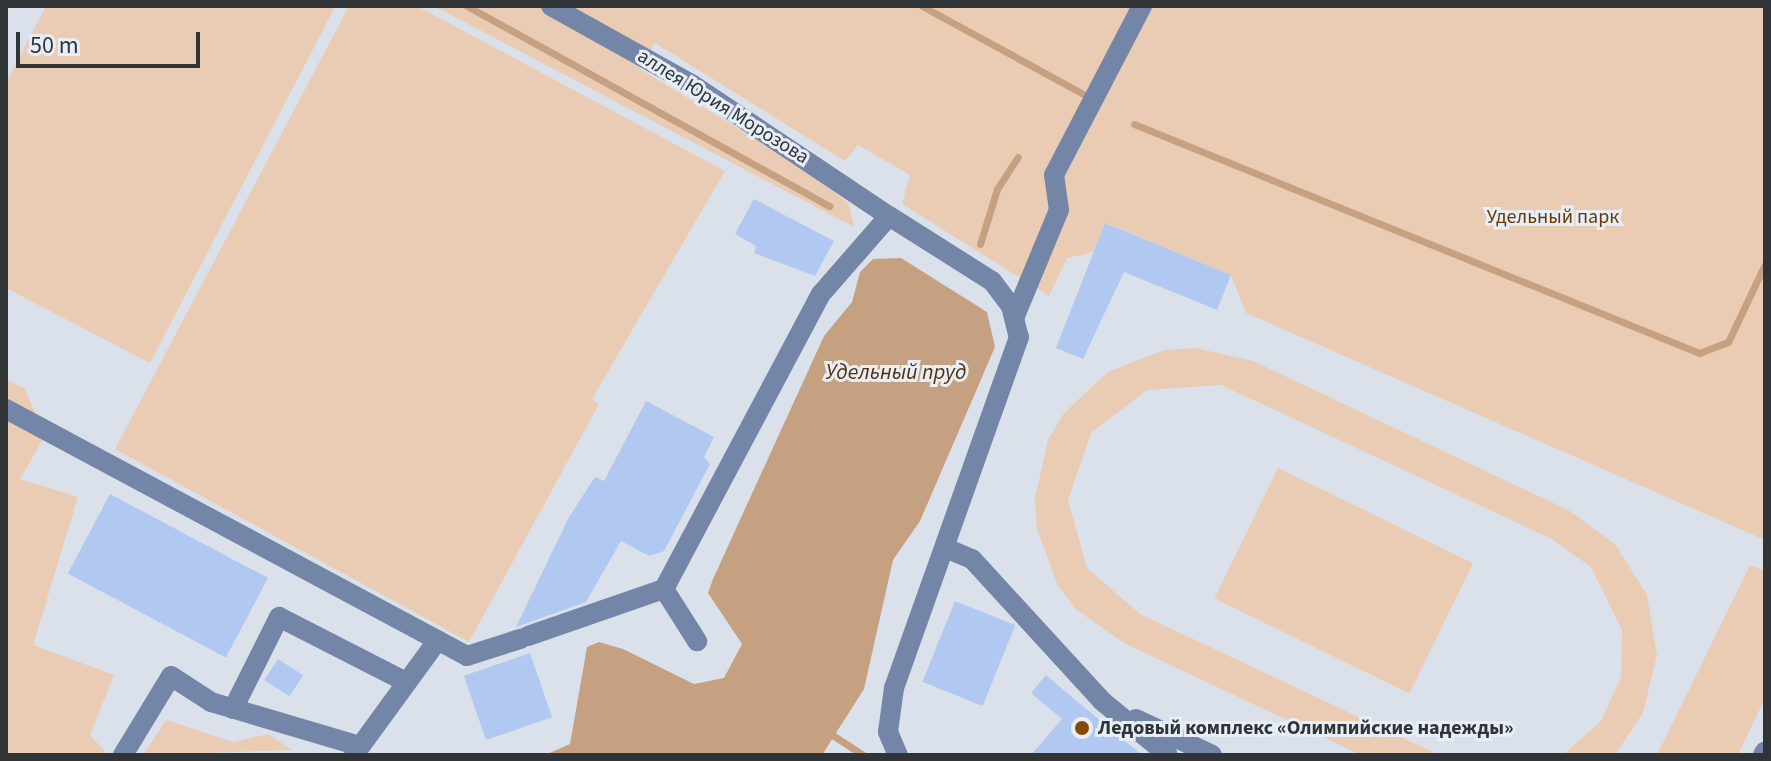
<!DOCTYPE html>
<meta charset="utf-8">
<style>
body{margin:0}
#map{position:relative;width:1771px;height:761px;overflow:hidden;background:#dbe1eb;font-family:"Source Sans 3",sans-serif}
div>[style]{position:absolute}
.green>*{inset:0;background:#e9ccb3;transform-origin:0 0}
.water>*{inset:0;background:#c6a181}
.stream>*{height:7px;margin:-3.5px;padding:0 3.5px;transform-origin:3.5px;border-radius:3.5px;background:#c6a181}
.building>*{inset:0;background:#b1c9f1;transform-origin:0 0}
.minor>*{height:20px;margin:-10px;padding:0 10px;transform-origin:10px;border-radius:10px;background:#7386a7}
.dots>*{width:22px;height:22px;translate:-50% -50%;box-sizing:border-box;border:4px solid #e8eef8;border-radius:50%}
span{translate:-50% -50%;white-space:nowrap;text-align:center;line-height:1.15;-webkit-text-stroke:6px #e8eef8;paint-order:stroke}
.street-label{font-size:20px;color:#313437}
.park-label{font-size:20px;color:#693900}
.poi-label{font-size:20px;color:#313437;font-weight:700}
.left{translate:0 -50%;text-align:left}
.water-label{font-size:22px;color:#553008;font-style:italic}
.frame{position:absolute;inset:0;border:8px solid #313437;pointer-events:none}
.scale{position:absolute;left:16px;top:32px;width:184px;height:36px;box-sizing:border-box;border:4px solid #313437;border-top:0;padding-left:10px;font-size:24px;line-height:28px;white-space:nowrap;color:#313437;-webkit-text-stroke:6px #e8eef8;paint-order:stroke}
</style>
<div id="map">
<div class="green">
<i style="clip-path:polygon(46px 6px,335px 7px,150px 363px,6px 288px,6px 83px)"></i>
<i style="clip-path:polygon(349px 6px,417px 6px,725px 171px,592px 399px,599px 404px,469px 642px,115px 449px)"></i>
<i style="clip-path:polygon(434px 6px,1765px 6px,1765px 540px,1246px 313px,1231px 275px,1106px 223px,1093px 252px,1067px 258px,1049px 296px,902px 204px,910px 175px,858px 145px,845px 161px,655px 43px,640px 69px,801px 166px,849px 204px,854px 227px)"></i>
<i style="clip-path:polygon(1195px 348px,1253px 361px,1568px 510px,1615px 544px,1647px 595px,1657px 655px,1643px 713px,1615px 755px,1563px 755px,1601px 721px,1621px 677px,1622px 630px,1591px 567px,1552px 539px,1221px 385px,1147px 390px,1091px 433px,1068px 500px,1087px 568px,1140px 614px,1439px 755px,1361px 755px,1124px 643px,1077px 610px,1058px 586px,1037px 529px,1035px 498px,1048px 440px,1064px 413px,1108px 372px,1164px 350px)"></i>
<i style="clip-path:polygon(6px 379px,25px 389px,45px 436px,20px 479px,78px 497px,33px 645px,114px 675px,90px 735px,108px 755px,6px 755px)"></i>
<i style="left:1278px;top:468px;width:217px;height:145px;rotate:26deg"></i>
<i style="clip-path:polygon(1750px 565px,1765px 571px,1765px 698px,1738px 755px,1657px 755px)"></i>
<i style="clip-path:polygon(166px 720px,233px 742px,268px 734px,292px 750px,143px 755px)"></i>
</div>
<div class="water">
<i style="clip-path:polygon(901px 258px,987px 312px,995px 347px,920px 521px,893px 560px,864px 689px,822px 755px,545px 755px,570px 744px,587px 647px,599px 642px,623px 649px,694px 684px,724px 678px,742px 644px,708px 593px,713px 579px,824px 336px,852px 302px,860px 272px,873px 259px)"></i>
</div>
<div class="stream">
<i style="left:467px;top:6px;width:414px;rotate:28.9deg"></i>
<i style="left:922px;top:6px;width:190px;rotate:28.6deg"></i>
<i style="left:1134px;top:124px;width:610px;rotate:22.06deg"></i>
<i style="left:1699px;top:353px;width:31px;rotate:-21deg"></i>
<i style="left:1728px;top:342px;width:86px;rotate:-64.6deg"></i>
<i style="left:980px;top:244px;width:58px;rotate:-72.8deg"></i>
<i style="left:997px;top:189px;width:38px;rotate:-57deg"></i>
<i style="left:834px;top:736px;width:35px;rotate:33deg"></i>
</div>
<div class="building">
<i style="clip-path:polygon(754px 199px,834px 241px,815px 276px,754px 253px,756px 246px,735px 234px)"></i>
<i style="clip-path:polygon(1105px 223px,1231px 275px,1217px 310px,1124px 272px,1083px 359px,1056px 348px)"></i>
<i style="clip-path:polygon(646px 401px,714px 437px,704px 457px,710px 464px,664px 551px,649px 556px,621px 541px,586px 602px,516px 627px,569px 517px,595px 477px,604px 481px)"></i>
<i style="left:110px;top:494px;width:179px;height:90px;rotate:28deg"></i>
<i style="left:955px;top:601px;width:65px;height:87px;rotate:22deg"></i>
<i style="left:530px;top:653px;width:68px;height:70px;rotate:71deg"></i>
<i style="left:278px;top:659px;width:30px;height:25px;rotate:33deg"></i>
<i style="clip-path:polygon(1046px 675px,1067px 693px,1142px 755px,1031px 755px,1062px 719px,1031px 693px)"></i>
</div>
<div class="minor">
<i style="left:551px;top:6px;width:162px;rotate:29.1deg"></i>
<i style="left:693px;top:85px;width:236px;rotate:33.8deg"></i>
<i style="left:1015px;top:316px;width:115px;rotate:-67.5deg"></i>
<i style="left:1059px;top:210px;width:35px;rotate:-98deg"></i>
<i style="left:1054px;top:175px;width:191px;rotate:-62.5deg"></i>
<i style="left:6px;top:409px;width:523px;rotate:28.18deg"></i>
<i style="left:467px;top:656px;width:56px;rotate:-17.8deg"></i>
<i style="left:948px;top:549px;width:26px;rotate:23deg"></i>
<i style="left:972px;top:559px;width:193px;rotate:47.5deg"></i>
<i style="left:1102px;top:701px;width:85px;rotate:39.3deg"></i>
<i style="left:664px;top:589px;width:62px;rotate:57.6deg"></i>
<i style="left:528px;top:636px;width:144px;rotate:-19.1deg"></i>
<i style="left:664px;top:589px;width:334px;rotate:-62deg"></i>
<i style="left:821px;top:294px;width:103px;rotate:-48.9deg"></i>
<i style="left:889px;top:216px;width:122px;rotate:32.3deg"></i>
<i style="left:992px;top:281px;width:31px;rotate:53deg"></i>
<i style="left:1011px;top:306px;width:32px;rotate:76deg"></i>
<i style="left:1019px;top:337px;width:373px;rotate:109.6deg"></i>
<i style="left:894px;top:688px;width:44px;rotate:97.8deg"></i>
<i style="left:888px;top:732px;width:25px;rotate:67deg"></i>
<i style="left:233px;top:709px;width:103px;rotate:-63.4deg"></i>
<i style="left:279px;top:617px;width:143px;rotate:27.1deg"></i>
<i style="left:1136px;top:719px;width:84px;rotate:25.3deg"></i>
<i style="left:123px;top:755px;width:92px;rotate:-58.7deg"></i>
<i style="left:171px;top:676px;width:48px;rotate:33deg"></i>
<i style="left:211px;top:702px;width:151px;rotate:16.5deg"></i>
<i style="left:354px;top:755px;width:142px;rotate:-53.9deg"></i>
<i style="left:1763px;top:755px;width:4px;rotate:-63deg"></i>
</div>
<div class="dots">
<i style="left:1082px;top:728px;background:#854b00"></i>
</div>
<div class="street-label">
<span style="left:723px;top:107px;rotate:32deg">аллея Юрия Морозова</span>
</div>
<div class="park-label">
<span style="left:1553px;top:217px">Удельный парк</span>
</div>
<div class="poi-label">
<span class="left" style="left:1098px;top:728px">Ледовый комплекс «Олимпийские надежды»</span>
</div>
<div class="water-label">
<span style="left:896px;top:373px">Удельный пруд</span>
</div>
<div class="frame"></div>
<div class="scale">50 m</div>
</div>
